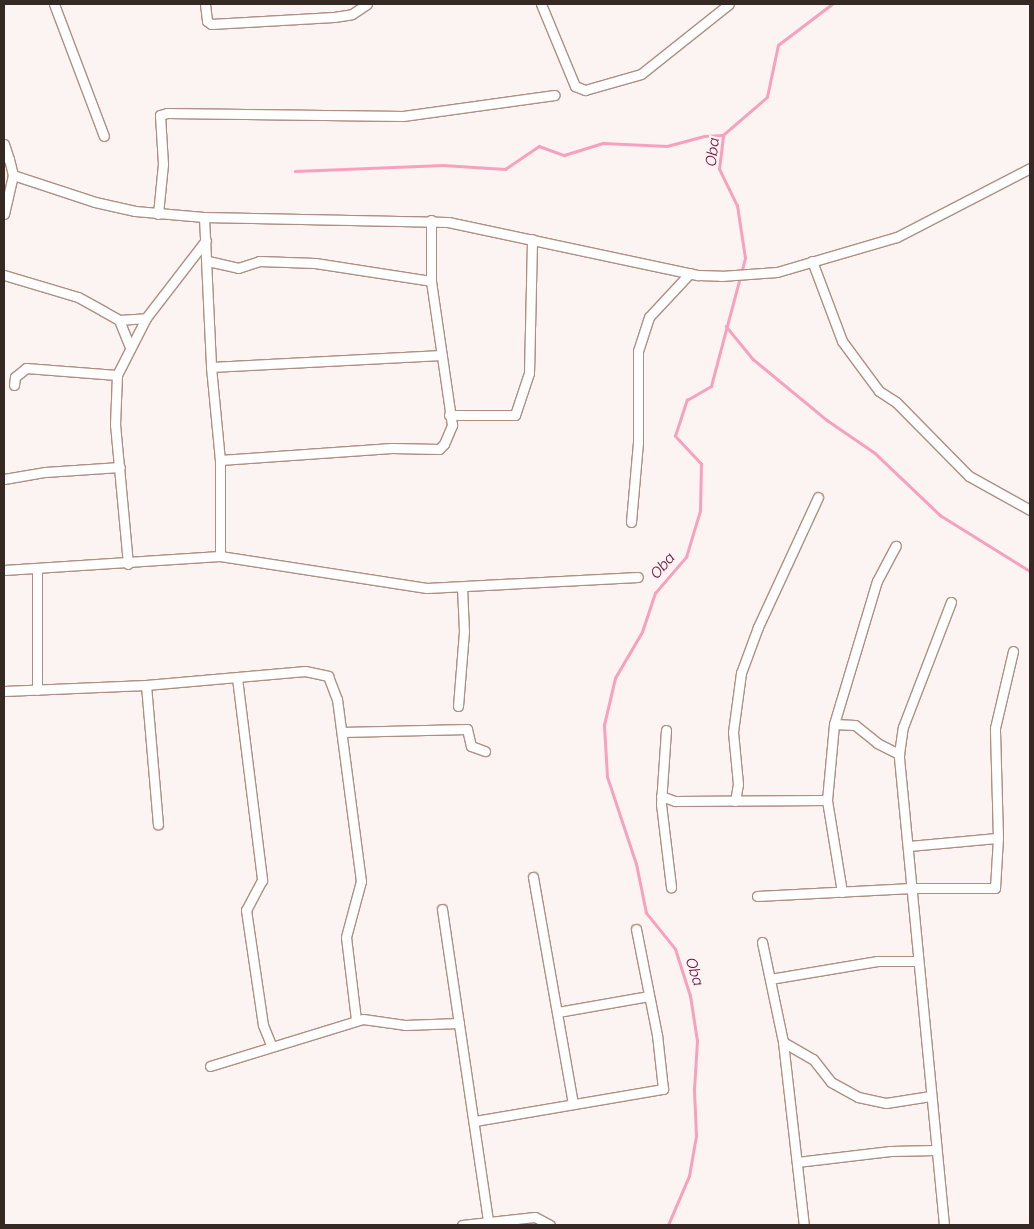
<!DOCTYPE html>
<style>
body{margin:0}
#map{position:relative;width:1034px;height:1229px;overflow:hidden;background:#fcf4f2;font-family:Raleway,sans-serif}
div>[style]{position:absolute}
.stream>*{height:2.5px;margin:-1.25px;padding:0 1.25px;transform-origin:1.25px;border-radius:1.25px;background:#f8a1be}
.roads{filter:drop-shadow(1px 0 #b08e82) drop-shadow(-1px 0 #b08e82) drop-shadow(0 1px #b08e82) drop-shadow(0 -1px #b08e82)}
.minor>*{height:9px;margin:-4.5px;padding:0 4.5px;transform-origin:4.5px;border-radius:4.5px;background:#fff}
span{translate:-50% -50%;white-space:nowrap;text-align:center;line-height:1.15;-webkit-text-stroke:4.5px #fcf4f2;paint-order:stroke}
.water-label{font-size:15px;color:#730e3f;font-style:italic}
.frame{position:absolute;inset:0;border:5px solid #362923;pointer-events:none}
</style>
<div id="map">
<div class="stream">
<i style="left:295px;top:171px;width:148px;rotate:-2.3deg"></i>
<i style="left:443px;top:165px;width:62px;rotate:3.7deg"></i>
<i style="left:505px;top:169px;width:41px;rotate:-34.1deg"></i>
<i style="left:539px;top:146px;width:27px;rotate:20deg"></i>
<i style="left:564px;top:155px;width:41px;rotate:-17.1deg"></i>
<i style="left:603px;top:143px;width:64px;rotate:2.7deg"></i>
<i style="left:667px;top:146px;width:39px;rotate:-15deg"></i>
<i style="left:705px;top:136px;width:18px;rotate:-3deg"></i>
<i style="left:726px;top:326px;width:43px;rotate:50.7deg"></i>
<i style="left:753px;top:359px;width:96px;rotate:39.5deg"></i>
<i style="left:827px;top:420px;width:58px;rotate:34.5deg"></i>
<i style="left:875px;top:453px;width:90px;rotate:43.6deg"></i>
<i style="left:940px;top:515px;width:106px;rotate:31.9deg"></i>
<i style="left:668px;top:1225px;width:53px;rotate:-66.8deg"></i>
<i style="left:689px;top:1176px;width:41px;rotate:-80.1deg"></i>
<i style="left:696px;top:1136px;width:46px;rotate:-92.5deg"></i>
<i style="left:694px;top:1090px;width:49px;rotate:-86.5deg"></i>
<i style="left:697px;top:1041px;width:46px;rotate:-98.8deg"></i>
<i style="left:690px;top:996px;width:49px;rotate:-107.7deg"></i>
<i style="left:675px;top:949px;width:46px;rotate:-128.9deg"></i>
<i style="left:646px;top:913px;width:50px;rotate:-101.5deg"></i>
<i style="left:636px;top:864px;width:92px;rotate:-108.4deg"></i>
<i style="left:607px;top:777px;width:52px;rotate:-93.3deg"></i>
<i style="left:604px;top:725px;width:48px;rotate:-76.8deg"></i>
<i style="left:615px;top:678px;width:53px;rotate:-59.6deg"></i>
<i style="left:642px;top:632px;width:41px;rotate:-71.6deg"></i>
<i style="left:655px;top:593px;width:48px;rotate:-49.3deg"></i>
<i style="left:686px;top:557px;width:48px;rotate:-73.1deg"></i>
<i style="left:700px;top:511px;width:47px;rotate:-88.8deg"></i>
<i style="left:701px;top:464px;width:38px;rotate:-133deg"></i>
<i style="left:675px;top:436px;width:38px;rotate:-72deg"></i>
<i style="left:687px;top:400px;width:28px;rotate:-30deg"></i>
<i style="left:711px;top:386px;width:132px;rotate:-75.1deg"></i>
<i style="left:745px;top:258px;width:53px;rotate:-98.7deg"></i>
<i style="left:737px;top:206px;width:41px;rotate:-115.9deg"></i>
<i style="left:719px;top:169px;width:34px;rotate:-83deg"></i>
<i style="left:723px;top:135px;width:58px;rotate:-40.8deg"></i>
<i style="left:767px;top:97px;width:53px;rotate:-78.1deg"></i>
<i style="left:778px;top:45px;width:68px;rotate:-37.2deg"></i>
</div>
<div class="roads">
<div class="minor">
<i style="left:54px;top:4px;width:141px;rotate:69.3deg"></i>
<i style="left:205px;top:4px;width:17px;rotate:83deg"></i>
<i style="left:207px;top:21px;width:5px;rotate:37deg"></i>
<i style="left:211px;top:24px;width:123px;rotate:-3.3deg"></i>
<i style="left:334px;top:17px;width:18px;rotate:-9deg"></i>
<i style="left:352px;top:14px;width:18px;rotate:-34deg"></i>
<i style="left:541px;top:4px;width:89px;rotate:67.5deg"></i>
<i style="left:575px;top:86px;width:11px;rotate:22deg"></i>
<i style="left:585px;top:90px;width:58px;rotate:-15.9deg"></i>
<i style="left:641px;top:74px;width:112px;rotate:-38.5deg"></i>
<i style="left:4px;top:144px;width:16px;rotate:72deg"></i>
<i style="left:4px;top:157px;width:5px;rotate:22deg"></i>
<i style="left:9px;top:159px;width:16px;rotate:76deg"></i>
<i style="left:13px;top:175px;width:86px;rotate:18.2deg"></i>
<i style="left:95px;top:202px;width:41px;rotate:12.7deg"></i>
<i style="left:135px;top:211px;width:69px;rotate:5deg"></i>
<i style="left:204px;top:217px;width:244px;rotate:1.2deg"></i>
<i style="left:448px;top:222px;width:256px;rotate:12deg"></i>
<i style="left:698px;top:275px;width:23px;rotate:2deg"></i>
<i style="left:721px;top:276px;width:56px;rotate:-4.1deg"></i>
<i style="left:777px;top:272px;width:125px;rotate:-16.3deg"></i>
<i style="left:897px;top:237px;width:150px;rotate:-27.4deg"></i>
<i style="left:4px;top:214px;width:40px;rotate:-77deg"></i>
<i style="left:158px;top:214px;width:50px;rotate:-84.3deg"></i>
<i style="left:163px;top:164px;width:49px;rotate:-93.5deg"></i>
<i style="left:160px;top:115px;width:7px;rotate:-16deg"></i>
<i style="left:167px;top:113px;width:236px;rotate:0.7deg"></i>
<i style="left:403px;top:116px;width:153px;rotate:-7.9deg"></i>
<i style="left:204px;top:217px;width:150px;rotate:87.3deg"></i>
<i style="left:211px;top:367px;width:93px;rotate:84.5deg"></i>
<i style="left:220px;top:460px;width:96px;rotate:90deg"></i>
<i style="left:208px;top:261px;width:31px;rotate:13deg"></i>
<i style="left:238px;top:268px;width:22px;rotate:-18deg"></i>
<i style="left:259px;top:261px;width:56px;rotate:2deg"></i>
<i style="left:315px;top:263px;width:117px;rotate:8.8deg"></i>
<i style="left:812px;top:261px;width:85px;rotate:69.4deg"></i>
<i style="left:842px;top:341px;width:62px;rotate:53.5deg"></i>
<i style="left:879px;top:391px;width:20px;rotate:33deg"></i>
<i style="left:896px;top:402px;width:104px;rotate:45.4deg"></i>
<i style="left:969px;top:476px;width:70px;rotate:29.1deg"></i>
<i style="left:4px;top:275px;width:77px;rotate:16.6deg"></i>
<i style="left:78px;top:297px;width:29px;rotate:29deg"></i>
<i style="left:103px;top:311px;width:18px;rotate:29deg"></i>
<i style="left:119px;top:320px;width:27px;rotate:68deg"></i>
<i style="left:119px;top:320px;width:27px;rotate:-4deg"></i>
<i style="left:211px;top:367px;width:231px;rotate:-3deg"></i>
<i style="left:14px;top:385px;width:8px;rotate:-83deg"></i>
<i style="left:15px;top:377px;width:14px;rotate:-39deg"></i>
<i style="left:26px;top:368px;width:91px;rotate:4.4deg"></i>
<i style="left:449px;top:415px;width:66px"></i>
<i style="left:515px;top:415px;width:44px;rotate:-71.6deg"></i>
<i style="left:529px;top:373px;width:134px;rotate:-88.7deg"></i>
<i style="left:220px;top:460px;width:172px;rotate:-4deg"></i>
<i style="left:392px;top:448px;width:47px;rotate:1.2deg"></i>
<i style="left:439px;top:449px;width:7px;rotate:-45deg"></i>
<i style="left:444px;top:444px;width:21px;rotate:-67deg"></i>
<i style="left:452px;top:425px;width:146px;rotate:-98.3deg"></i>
<i style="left:431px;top:281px;width:61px;rotate:-90deg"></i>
<i style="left:4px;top:479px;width:42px;rotate:-9.7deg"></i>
<i style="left:45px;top:472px;width:75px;rotate:-3.8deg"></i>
<i style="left:631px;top:522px;width:80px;rotate:-85deg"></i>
<i style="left:638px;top:442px;width:91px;rotate:-90deg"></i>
<i style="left:638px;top:351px;width:36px;rotate:-72deg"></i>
<i style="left:649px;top:317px;width:60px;rotate:-47deg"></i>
<i style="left:128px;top:564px;width:140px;rotate:-95.3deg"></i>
<i style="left:115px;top:425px;width:50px;rotate:-87.7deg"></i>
<i style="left:117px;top:375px;width:64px;rotate:-63deg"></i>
<i style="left:146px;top:318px;width:98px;rotate:-52.4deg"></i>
<i style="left:4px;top:570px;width:216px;rotate:-3.7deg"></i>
<i style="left:220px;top:556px;width:209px;rotate:8.8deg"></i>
<i style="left:427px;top:588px;width:211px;rotate:-3deg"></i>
<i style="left:37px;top:570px;width:120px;rotate:90deg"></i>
<i style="left:237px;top:678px;width:204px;rotate:82.9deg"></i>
<i style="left:262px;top:880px;width:34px;rotate:118deg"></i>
<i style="left:246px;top:910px;width:116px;rotate:81.6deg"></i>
<i style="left:263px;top:1025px;width:22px;rotate:68deg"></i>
<i style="left:146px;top:685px;width:140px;rotate:85.1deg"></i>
<i style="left:4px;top:691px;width:142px;rotate:-2.4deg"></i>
<i style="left:146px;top:685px;width:160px;rotate:-5deg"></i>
<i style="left:305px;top:671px;width:24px;rotate:12deg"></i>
<i style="left:328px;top:676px;width:25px;rotate:69deg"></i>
<i style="left:337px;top:699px;width:184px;rotate:82.5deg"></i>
<i style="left:361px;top:881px;width:58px;rotate:105deg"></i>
<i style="left:346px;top:937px;width:84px;rotate:83.1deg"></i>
<i style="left:458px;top:706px;width:75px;rotate:-85.4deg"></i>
<i style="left:464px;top:631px;width:44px;rotate:-92.6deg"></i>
<i style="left:834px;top:724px;width:21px;rotate:3deg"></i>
<i style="left:855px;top:725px;width:28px;rotate:39deg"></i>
<i style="left:877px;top:743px;width:25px;rotate:27deg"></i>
<i style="left:666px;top:730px;width:74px;rotate:93.9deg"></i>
<i style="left:661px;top:804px;width:84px;rotate:83.1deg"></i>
<i style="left:342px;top:732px;width:125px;rotate:-1.4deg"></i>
<i style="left:467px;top:729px;width:17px;rotate:77deg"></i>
<i style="left:471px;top:746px;width:15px;rotate:20deg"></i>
<i style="left:661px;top:796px;width:15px;rotate:20deg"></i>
<i style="left:675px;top:801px;width:152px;rotate:-0.4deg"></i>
<i style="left:735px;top:801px;width:17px;rotate:-80deg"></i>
<i style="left:738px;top:784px;width:52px;rotate:-95.5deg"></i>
<i style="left:733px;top:732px;width:60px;rotate:-82.3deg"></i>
<i style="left:741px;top:673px;width:49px;rotate:-69.7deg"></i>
<i style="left:758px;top:627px;width:143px;rotate:-65.2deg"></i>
<i style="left:908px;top:846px;width:90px;rotate:-5.1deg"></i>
<i style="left:533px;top:877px;width:230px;rotate:80deg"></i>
<i style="left:842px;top:892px;width:93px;rotate:-99.3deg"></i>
<i style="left:827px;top:800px;width:76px;rotate:-84.7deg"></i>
<i style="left:834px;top:724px;width:149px;rotate:-73.3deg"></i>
<i style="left:877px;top:581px;width:40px;rotate:-62deg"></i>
<i style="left:757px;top:896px;width:155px;rotate:-3deg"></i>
<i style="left:912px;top:888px;width:83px"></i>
<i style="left:995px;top:888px;width:50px;rotate:-86.6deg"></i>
<i style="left:998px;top:838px;width:110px;rotate:-91.6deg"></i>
<i style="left:995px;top:728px;width:79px;rotate:-76.8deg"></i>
<i style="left:442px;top:909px;width:315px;rotate:81.6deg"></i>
<i style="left:762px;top:942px;width:102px;rotate:78.1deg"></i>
<i style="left:783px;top:1042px;width:184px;rotate:83.5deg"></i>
<i style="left:770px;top:979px;width:109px;rotate:-9.5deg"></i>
<i style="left:877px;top:961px;width:41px"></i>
<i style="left:558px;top:1012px;width:92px;rotate:-10deg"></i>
<i style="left:783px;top:1042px;width:34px;rotate:30deg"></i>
<i style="left:813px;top:1059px;width:29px;rotate:52deg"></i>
<i style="left:831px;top:1082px;width:31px;rotate:29deg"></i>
<i style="left:858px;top:1097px;width:29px;rotate:12deg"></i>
<i style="left:886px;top:1103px;width:45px;rotate:-9deg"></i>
<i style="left:210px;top:1066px;width:160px;rotate:-17.1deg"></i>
<i style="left:363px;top:1019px;width:42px;rotate:8.1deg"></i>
<i style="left:405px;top:1025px;width:54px;rotate:-2.1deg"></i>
<i style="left:475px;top:1121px;width:191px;rotate:-9.7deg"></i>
<i style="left:663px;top:1089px;width:54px;rotate:-96.3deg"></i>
<i style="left:657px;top:1035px;width:108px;rotate:-101.2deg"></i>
<i style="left:797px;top:1162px;width:94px;rotate:-6.7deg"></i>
<i style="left:890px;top:1151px;width:46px;rotate:-1.2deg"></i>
<i style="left:462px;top:1225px;width:73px;rotate:-6.3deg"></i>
<i style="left:535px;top:1217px;width:17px;rotate:28deg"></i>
<i style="left:944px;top:1225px;width:473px;rotate:-95.5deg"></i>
<i style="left:899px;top:754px;width:27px;rotate:-82deg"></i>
<i style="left:903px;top:727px;width:134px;rotate:-69deg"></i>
</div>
</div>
<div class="water-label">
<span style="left:713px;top:152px;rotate:-84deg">Oba</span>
<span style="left:663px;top:566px;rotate:-49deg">Oba</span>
<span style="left:694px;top:972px;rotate:72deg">Oba</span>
</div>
<div class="frame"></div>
</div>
